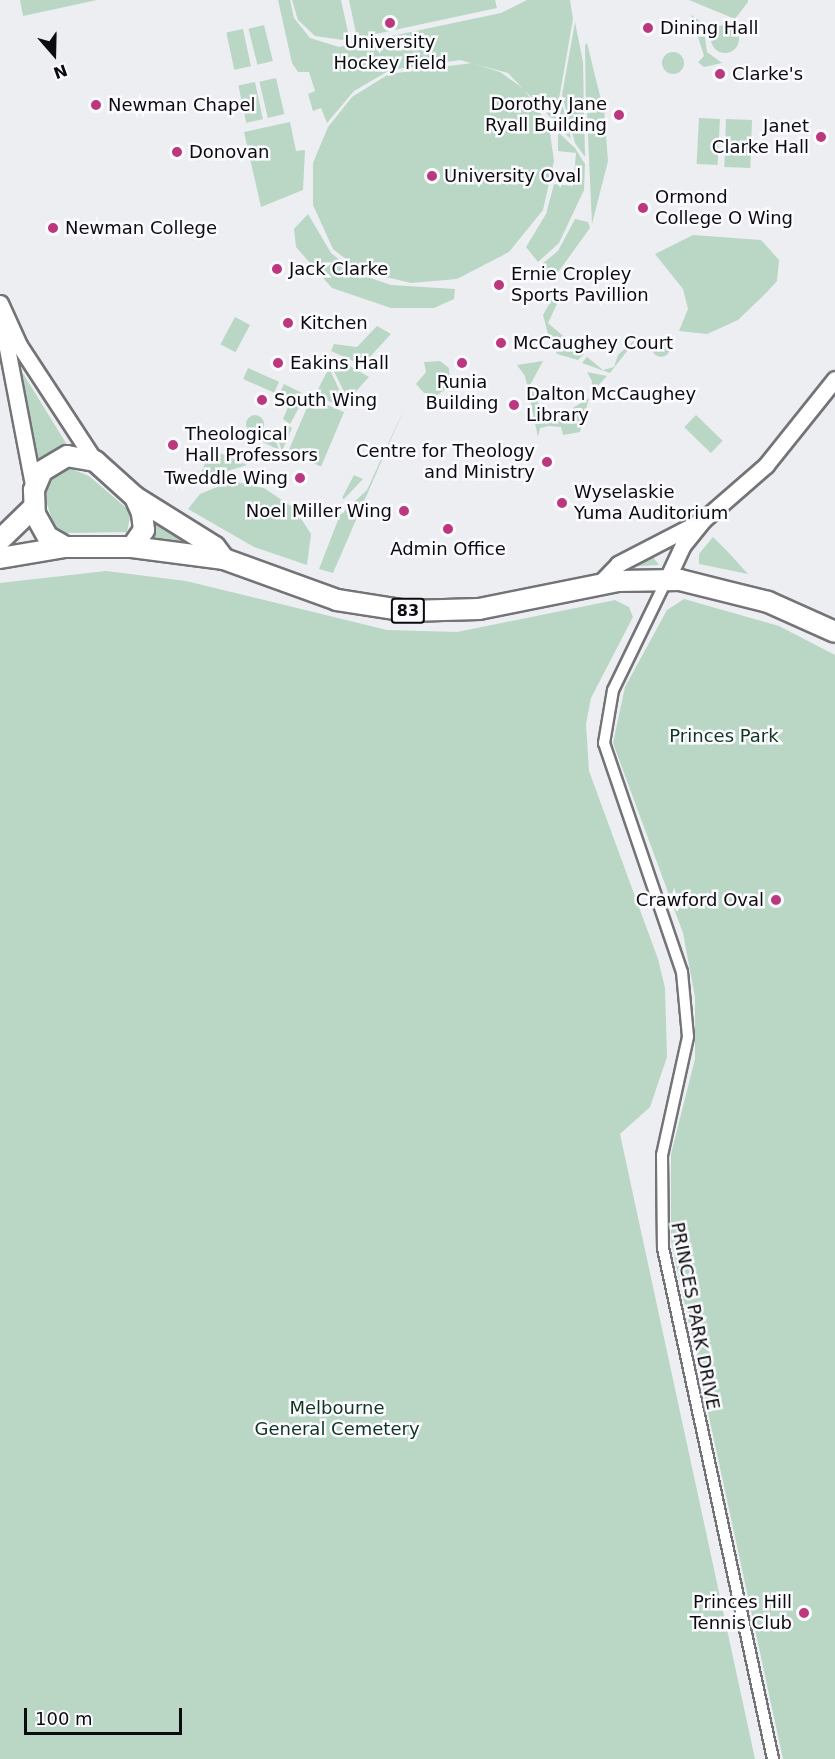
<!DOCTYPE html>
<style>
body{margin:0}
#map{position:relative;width:835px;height:1759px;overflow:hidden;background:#edeef2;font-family:"DejaVu Sans",sans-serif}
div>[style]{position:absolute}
.green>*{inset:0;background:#b9d7c4;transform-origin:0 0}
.round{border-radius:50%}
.roads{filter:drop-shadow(2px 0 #747478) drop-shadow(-2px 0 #747478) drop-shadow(0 2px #747478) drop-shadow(0 -2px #747478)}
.street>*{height:10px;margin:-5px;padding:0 5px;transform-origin:5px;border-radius:5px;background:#fff}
.secondary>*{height:15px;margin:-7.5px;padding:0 7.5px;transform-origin:7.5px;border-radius:7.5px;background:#fff}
.highway>*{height:20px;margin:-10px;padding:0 10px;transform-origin:10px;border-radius:10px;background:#fff}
.dots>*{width:16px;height:16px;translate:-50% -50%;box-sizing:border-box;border:3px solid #fbfbff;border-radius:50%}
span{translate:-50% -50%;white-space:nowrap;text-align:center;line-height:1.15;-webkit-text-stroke:5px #fbfbff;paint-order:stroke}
.shield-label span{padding:2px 4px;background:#fbfbff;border:2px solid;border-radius:4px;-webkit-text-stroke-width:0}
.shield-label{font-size:16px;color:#0c0c0e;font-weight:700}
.poi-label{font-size:18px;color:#0c0c0e}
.left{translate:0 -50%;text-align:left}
.right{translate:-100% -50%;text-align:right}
.park-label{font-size:18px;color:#0f3521}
.street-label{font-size:18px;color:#0c0c0e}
.north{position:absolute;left:24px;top:24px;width:60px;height:60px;-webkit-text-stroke:4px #fbfbff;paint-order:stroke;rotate:160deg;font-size:16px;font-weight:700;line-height:24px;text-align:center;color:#0c0c0e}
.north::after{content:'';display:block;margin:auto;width:21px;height:27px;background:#0c0c0e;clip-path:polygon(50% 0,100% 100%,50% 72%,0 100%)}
.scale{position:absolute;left:24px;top:1708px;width:158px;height:27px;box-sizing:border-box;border:3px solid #0c0c0e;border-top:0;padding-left:8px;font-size:18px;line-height:21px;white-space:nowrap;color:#0c0c0e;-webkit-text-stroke:4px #fbfbff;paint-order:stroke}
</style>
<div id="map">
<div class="green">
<i style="clip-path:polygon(20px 0,97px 0,23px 16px)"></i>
<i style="clip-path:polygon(278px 0,290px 0,294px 18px,310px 38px,339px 47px,501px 13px,527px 0,570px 0,573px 19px,555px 122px,508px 73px,460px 60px,390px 70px,354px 91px,327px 123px,321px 108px,313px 111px,308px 94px,315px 91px,309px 72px,298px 72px,292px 63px)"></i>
<i style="clip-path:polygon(292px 0,341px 0,350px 41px,315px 36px,298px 20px)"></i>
<i style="clip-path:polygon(349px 0,495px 0,497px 8px,357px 38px)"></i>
<i style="clip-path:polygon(689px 0,748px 0,748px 2px,735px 19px)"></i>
<i style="clip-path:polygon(691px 15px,703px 23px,707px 52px,722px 63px,704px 67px,698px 62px,704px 56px)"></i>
<i style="clip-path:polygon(575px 22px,583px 62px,585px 157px,575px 143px,562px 95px)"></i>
<i style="left:264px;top:25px;width:37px;height:16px;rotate:76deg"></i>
<i class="round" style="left:711px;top:25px;width:28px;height:28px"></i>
<i style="left:243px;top:29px;width:38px;height:17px;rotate:78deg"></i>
<i style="clip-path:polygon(587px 43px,602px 104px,586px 110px,585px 45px)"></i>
<i class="round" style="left:662px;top:52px;width:22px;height:22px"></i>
<i style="clip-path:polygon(472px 63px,500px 72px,524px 89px,549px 126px,554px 161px,543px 210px,509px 252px,457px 279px,411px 283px,361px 271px,333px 249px,313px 205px,313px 163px,328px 127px,352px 97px,389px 74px)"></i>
<i style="left:276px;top:78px;width:37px;height:17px;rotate:77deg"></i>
<i style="left:255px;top:82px;width:38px;height:17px;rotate:78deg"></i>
<i style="clip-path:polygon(562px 107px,563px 107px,571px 139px,557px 126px)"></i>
<i style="clip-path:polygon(604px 109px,608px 161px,592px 224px,587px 113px)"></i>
<i style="left:699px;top:118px;width:21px;height:46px;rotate:3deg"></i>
<i style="left:726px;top:119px;width:26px;height:48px;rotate:2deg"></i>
<i style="clip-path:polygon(290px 122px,296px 151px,305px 150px,303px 190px,261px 207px,244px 132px)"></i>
<i style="clip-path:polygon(558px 132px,575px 148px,585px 164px,584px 190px,559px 243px,538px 262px,526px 247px,546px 214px,554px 184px,573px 186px,576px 153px,558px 151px)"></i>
<i style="clip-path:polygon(308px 214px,331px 253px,356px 273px,391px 285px,455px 289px,454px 299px,434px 308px,391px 308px,332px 288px,296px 247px,294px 229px)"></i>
<i style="clip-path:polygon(575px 219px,588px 222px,590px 228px,551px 282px,545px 280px,542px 264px,558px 251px)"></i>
<i style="clip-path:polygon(693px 235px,761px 240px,779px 260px,777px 281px,767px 292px,738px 320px,707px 334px,679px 331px,688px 309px,683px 289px,655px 254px)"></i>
<i style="clip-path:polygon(552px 299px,557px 304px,548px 323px,584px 354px,578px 360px,557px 354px,549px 338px,543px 315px)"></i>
<i style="left:235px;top:317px;width:17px;height:31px;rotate:28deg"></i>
<i style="clip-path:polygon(377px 326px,391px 334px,368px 359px,353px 361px,331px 351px,334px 344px,357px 347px)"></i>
<i style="clip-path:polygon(638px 337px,610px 373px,582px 363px,587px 357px,603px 370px,614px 367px,618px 355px)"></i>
<i class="round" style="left:652px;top:339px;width:18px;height:18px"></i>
<i style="clip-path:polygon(11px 354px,69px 448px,53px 450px,36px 463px)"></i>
<i style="clip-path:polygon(334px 357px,369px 377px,348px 400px,328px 359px)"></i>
<i style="clip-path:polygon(440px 361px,449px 368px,450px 386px,436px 396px,424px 393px,416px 384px,426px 372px,424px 362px)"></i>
<i style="clip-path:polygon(543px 361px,530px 385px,540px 407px,563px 414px,589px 398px,580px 432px,563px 435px,561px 427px,549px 426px,540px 428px,538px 437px,525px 376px,517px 365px)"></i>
<i style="left:248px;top:368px;width:34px;height:12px;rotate:24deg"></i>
<i style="clip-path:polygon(329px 368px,347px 406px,346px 409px,315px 395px)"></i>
<i style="clip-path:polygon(587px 372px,607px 376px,591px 393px,592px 381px)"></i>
<i style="clip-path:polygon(284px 384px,306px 395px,290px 424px,283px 419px,290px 402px,278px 396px)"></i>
<i style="left:311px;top:398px;width:36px;height:59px;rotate:23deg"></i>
<i style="clip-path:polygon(405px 407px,333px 573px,319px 569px,340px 515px,367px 490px)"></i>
<i style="left:696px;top:415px;width:37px;height:17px;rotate:44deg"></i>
<i class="round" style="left:246px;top:415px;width:18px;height:18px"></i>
<i style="clip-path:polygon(289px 426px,292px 428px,282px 451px,275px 432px)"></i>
<i style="clip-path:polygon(273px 433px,279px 450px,259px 440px)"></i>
<i style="clip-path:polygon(211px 449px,247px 465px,198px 480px)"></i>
<i style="clip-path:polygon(69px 468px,89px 476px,131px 512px,127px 532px,65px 533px,55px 528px,43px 492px,56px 471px)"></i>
<i style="clip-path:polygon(354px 475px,363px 479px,344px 499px,342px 498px)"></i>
<i style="clip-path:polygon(232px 481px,264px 488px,295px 509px,311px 534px,307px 565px,254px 547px,188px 509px,200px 494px)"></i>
<i style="clip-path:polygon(153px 515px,207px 550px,152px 539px)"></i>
<i style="clip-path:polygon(713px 537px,729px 553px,748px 574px,699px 564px,699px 554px)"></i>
<i style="clip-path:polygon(650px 553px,659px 565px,622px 567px)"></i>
<i style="clip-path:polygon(106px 571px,186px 581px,387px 630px,457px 632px,615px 600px,629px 607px,633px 617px,591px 698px,586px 724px,589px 771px,658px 959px,665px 988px,667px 1057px,650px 1107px,620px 1134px,755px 1759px,0 1759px,0 583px)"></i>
<i style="clip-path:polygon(684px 599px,779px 626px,835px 655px,835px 1759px,783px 1759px,671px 1241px,671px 1154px,695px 1059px,695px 997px,683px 933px,613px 743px,625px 687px,667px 610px)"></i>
</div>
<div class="roads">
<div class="street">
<i style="left:667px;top:579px;width:123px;rotate:115.9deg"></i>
<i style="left:613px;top:690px;width:54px;rotate:99.6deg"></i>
<i style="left:604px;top:743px;width:242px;rotate:71.2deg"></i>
<i style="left:682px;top:972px;width:65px;rotate:84.7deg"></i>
<i style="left:688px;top:1037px;width:121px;rotate:102.4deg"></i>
<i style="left:662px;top:1155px;width:93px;rotate:89.4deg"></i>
<i style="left:663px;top:1248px;width:523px;rotate:77.85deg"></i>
</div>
<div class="secondary">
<i style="left:0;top:303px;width:46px;rotate:65.7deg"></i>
<i style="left:19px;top:345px;width:139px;rotate:56.8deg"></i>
<i style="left:2px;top:322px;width:171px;rotate:79.2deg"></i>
<i style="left:667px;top:579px;width:38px;rotate:-65deg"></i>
<i style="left:683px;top:545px;width:32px;rotate:-51deg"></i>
<i style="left:703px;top:520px;width:84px;rotate:-41.1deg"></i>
<i style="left:766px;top:465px;width:110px;rotate:-51.3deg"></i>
<i style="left:598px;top:585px;width:29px;rotate:-46deg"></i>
<i style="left:618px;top:564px;width:96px;rotate:-27.4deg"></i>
</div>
<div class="highway">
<i style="left:135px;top:497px;width:94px;rotate:32deg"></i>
<i style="left:215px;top:547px;width:15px;rotate:53deg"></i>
<i style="left:0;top:540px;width:47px;rotate:-44.1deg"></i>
<i style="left:132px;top:547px;width:21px;rotate:-55deg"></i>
<i style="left:144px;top:530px;width:17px;rotate:-97deg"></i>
<i style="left:142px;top:513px;width:17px;rotate:-114deg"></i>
<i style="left:135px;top:497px;width:54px;rotate:-138deg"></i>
<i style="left:95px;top:461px;width:28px;rotate:-170deg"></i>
<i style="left:67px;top:456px;width:29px;rotate:149deg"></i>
<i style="left:42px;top:471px;width:21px;rotate:113deg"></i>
<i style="left:34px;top:490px;width:24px;rotate:88deg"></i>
<i style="left:35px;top:514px;width:26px;rotate:61deg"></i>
<i style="left:48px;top:537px;width:20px;rotate:30deg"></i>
<i style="left:65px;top:547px;width:67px"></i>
<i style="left:132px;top:547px;width:93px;rotate:7.4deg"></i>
<i style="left:224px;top:559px;width:120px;rotate:19.9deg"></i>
<i style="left:337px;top:600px;width:72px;rotate:8.8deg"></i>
<i style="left:408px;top:611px;width:71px;rotate:-1.6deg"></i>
<i style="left:479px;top:609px;width:142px;rotate:-11.4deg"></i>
<i style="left:618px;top:581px;width:62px;rotate:-0.9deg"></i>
<i style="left:680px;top:580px;width:91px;rotate:14deg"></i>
<i style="left:768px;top:602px;width:73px;rotate:24.1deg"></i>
<i style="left:0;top:558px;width:66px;rotate:-9.6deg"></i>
</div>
</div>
<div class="dots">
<i style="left:390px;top:23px;background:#bb387f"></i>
<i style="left:648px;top:28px;background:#bb387f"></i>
<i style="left:720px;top:74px;background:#bb387f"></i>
<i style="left:96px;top:105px;background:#bb387f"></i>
<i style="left:619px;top:115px;background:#bb387f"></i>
<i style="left:821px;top:137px;background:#bb387f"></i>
<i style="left:177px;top:152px;background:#bb387f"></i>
<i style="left:432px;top:176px;background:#bb387f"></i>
<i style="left:643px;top:208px;background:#bb387f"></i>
<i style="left:53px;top:228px;background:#bb387f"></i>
<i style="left:277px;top:269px;background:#bb387f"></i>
<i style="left:499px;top:285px;background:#bb387f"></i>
<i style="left:288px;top:323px;background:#bb387f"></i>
<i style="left:501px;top:343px;background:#bb387f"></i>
<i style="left:278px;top:363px;background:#bb387f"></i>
<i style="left:462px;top:363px;background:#bb387f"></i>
<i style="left:262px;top:400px;background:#bb387f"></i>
<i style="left:514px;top:405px;background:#bb387f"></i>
<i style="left:173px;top:445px;background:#bb387f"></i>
<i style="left:547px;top:462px;background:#bb387f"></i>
<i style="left:300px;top:478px;background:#bb387f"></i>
<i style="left:562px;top:503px;background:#bb387f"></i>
<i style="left:404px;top:511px;background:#bb387f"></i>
<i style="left:448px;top:529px;background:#bb387f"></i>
<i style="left:776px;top:900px;background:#bb387f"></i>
<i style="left:804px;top:1613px;background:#bb387f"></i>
</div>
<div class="shield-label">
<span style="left:408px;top:611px">83</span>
</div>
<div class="poi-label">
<span class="left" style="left:660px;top:28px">Dining Hall</span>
<span style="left:390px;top:53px">University<br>Hockey Field</span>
<span class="left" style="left:732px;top:74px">Clarke's</span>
<span class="left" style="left:108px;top:105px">Newman Chapel</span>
<span class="right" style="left:607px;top:115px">Dorothy Jane<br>Ryall Building</span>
<span class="right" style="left:809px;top:137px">Janet<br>Clarke Hall</span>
<span class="left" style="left:189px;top:152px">Donovan</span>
<span class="left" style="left:444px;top:176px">University Oval</span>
<span class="left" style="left:655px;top:208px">Ormond<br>College O Wing</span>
<span class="left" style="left:65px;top:228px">Newman College</span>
<span class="left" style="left:289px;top:269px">Jack Clarke</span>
<span class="left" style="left:511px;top:285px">Ernie Cropley<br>Sports Pavillion</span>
<span class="left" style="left:300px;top:323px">Kitchen</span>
<span class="left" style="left:513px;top:343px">McCaughey Court</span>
<span class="left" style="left:290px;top:363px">Eakins Hall</span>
<span style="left:462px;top:393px">Runia<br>Building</span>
<span class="left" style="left:526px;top:405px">Dalton McCaughey<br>Library</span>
<span class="left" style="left:274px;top:400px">South Wing</span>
<span class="left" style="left:185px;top:445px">Theological<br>Hall Professors</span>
<span class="right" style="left:535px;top:462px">Centre for Theology<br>and Ministry</span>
<span class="right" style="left:288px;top:478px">Tweddle Wing</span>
<span class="left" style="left:574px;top:503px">Wyselaskie<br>Yuma Auditorium</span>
<span class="right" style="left:392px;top:511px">Noel Miller Wing</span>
<span style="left:448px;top:549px">Admin Office</span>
<span class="right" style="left:764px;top:900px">Crawford Oval</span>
<span class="right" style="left:792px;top:1613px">Princes Hill<br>Tennis Club</span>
</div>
<div class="park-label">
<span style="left:724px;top:736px">Princes Park</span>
<span style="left:337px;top:1419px">Melbourne<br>General Cemetery</span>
</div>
<div class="street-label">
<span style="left:695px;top:1316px;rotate:79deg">PRINCES PARK DRIVE</span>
</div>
<div class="north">N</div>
<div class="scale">100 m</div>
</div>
